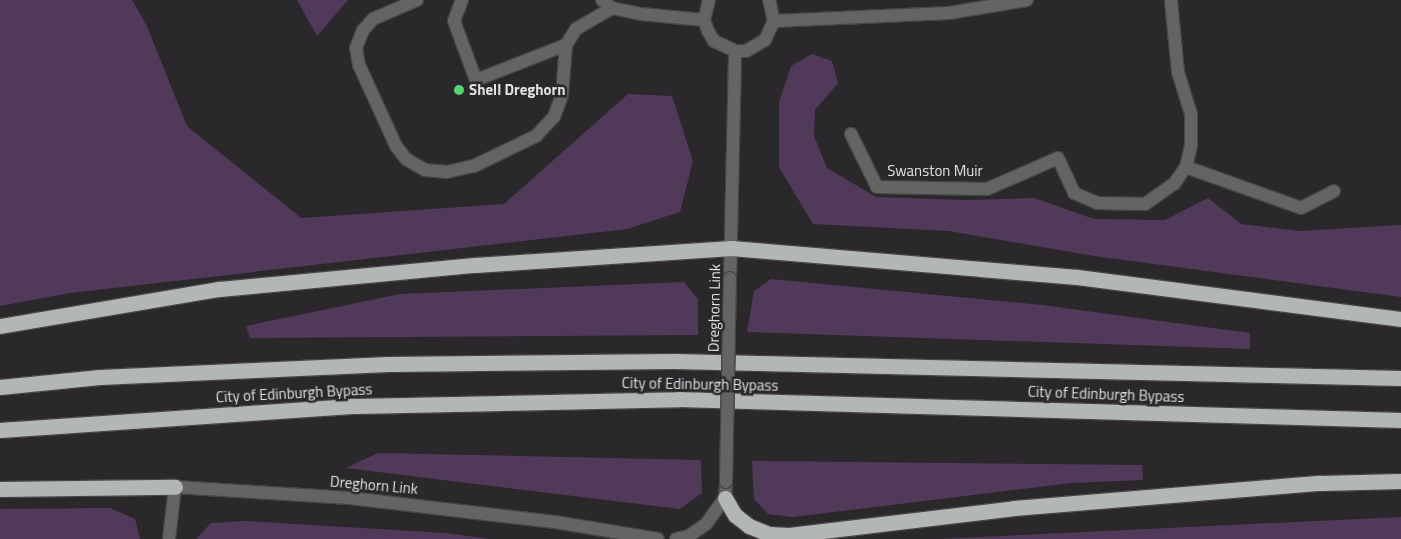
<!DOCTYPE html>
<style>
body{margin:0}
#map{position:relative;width:1401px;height:539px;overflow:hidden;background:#2b282c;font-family:"Titillium Web",sans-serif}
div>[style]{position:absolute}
.green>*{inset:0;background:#513959}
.roads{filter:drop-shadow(1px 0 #484549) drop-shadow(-1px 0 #484549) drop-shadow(0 1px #484549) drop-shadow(0 -1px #484549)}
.minor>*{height:12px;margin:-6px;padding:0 6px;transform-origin:6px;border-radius:6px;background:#636563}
.highway>*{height:15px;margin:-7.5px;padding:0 7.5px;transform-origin:7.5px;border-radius:7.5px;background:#b3b7b3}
.bridges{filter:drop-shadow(1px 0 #484549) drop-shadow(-1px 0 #484549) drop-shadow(0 1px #484549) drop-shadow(0 -1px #484549)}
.minor-bridge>*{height:12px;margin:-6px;padding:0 6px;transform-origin:6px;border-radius:6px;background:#636563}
.dots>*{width:14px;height:14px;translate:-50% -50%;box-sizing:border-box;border:2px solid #2b282c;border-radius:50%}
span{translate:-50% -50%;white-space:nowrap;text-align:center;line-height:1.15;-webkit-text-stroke:5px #2b282c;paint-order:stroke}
.poi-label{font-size:15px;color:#e2e0e3;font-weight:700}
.left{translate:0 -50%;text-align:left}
.street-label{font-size:15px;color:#e2e0e3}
</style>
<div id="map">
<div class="green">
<i style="clip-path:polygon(0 0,132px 0,146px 24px,187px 126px,301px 218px,504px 204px,628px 94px,672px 96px,693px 161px,680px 212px,627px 229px,70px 293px,0 306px)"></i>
<i style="clip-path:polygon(297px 0,348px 0,317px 36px)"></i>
<i style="clip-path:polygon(812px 54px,832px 61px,838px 83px,815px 110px,814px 136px,827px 168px,876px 197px,965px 200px,1034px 198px,1094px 219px,1165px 220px,1208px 198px,1241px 224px,1300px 231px,1401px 225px,1401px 297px,1094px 256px,949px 231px,813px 224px,779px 167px,779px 102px,791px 66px)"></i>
<i style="clip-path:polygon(771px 279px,1042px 305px,1250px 333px,1250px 349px,747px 332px,754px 291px)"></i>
<i style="clip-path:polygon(684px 282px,698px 299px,698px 335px,250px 338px,246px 326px,400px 294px)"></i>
<i style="clip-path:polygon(378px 453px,701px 460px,702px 493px,680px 509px,346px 468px)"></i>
<i style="clip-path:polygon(752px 461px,1142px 465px,1143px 480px,1071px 483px,793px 517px,768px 514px,754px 499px)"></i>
<i style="clip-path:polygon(110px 508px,135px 519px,140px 539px,0 539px,0 509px)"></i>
<i style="clip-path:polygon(1401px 517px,1401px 539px,937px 539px)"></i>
<i style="clip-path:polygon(245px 521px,446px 533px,489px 539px,196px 539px,211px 523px)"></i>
</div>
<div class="roads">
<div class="minor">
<i style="left:417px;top:0;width:48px;rotate:156.6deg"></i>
<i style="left:373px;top:19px;width:15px;rotate:132deg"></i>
<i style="left:363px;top:30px;width:19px;rotate:111deg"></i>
<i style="left:356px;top:48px;width:17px;rotate:80deg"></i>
<i style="left:359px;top:65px;width:89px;rotate:65.4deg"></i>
<i style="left:396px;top:146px;width:16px;rotate:52deg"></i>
<i style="left:406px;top:159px;width:22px;rotate:30deg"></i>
<i style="left:425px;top:170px;width:22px;rotate:5deg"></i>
<i style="left:447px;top:172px;width:28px;rotate:-13deg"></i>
<i style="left:474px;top:166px;width:69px;rotate:-25.8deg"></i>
<i style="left:536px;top:136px;width:26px;rotate:-47deg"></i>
<i style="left:554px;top:117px;width:23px;rotate:-70deg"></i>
<i style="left:562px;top:95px;width:50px;rotate:-85.4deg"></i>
<i style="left:566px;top:45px;width:19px;rotate:-58deg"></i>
<i style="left:576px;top:29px;width:42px;rotate:-30.3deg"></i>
<i style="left:462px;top:0;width:22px;rotate:111deg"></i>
<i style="left:454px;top:21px;width:63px;rotate:69.6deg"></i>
<i style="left:476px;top:80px;width:97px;rotate:-21.3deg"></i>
<i style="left:602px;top:0;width:13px;rotate:39deg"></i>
<i style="left:612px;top:8px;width:30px;rotate:12deg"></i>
<i style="left:641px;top:14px;width:63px;rotate:5.4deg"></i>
<i style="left:709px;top:0;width:21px;rotate:104deg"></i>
<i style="left:704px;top:20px;width:12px;rotate:70deg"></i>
<i style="left:708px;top:31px;width:12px;rotate:59deg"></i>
<i style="left:714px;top:41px;width:23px;rotate:25deg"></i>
<i style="left:735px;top:51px;width:11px"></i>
<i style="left:746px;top:51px;width:22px;rotate:-30deg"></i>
<i style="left:765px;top:40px;width:21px;rotate:-65deg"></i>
<i style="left:774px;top:21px;width:22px;rotate:-103deg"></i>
<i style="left:774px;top:21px;width:175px;rotate:-2.6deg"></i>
<i style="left:949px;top:13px;width:79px;rotate:-9.5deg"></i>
<i style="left:851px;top:134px;width:59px;rotate:63.9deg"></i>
<i style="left:877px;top:187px;width:110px;rotate:1deg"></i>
<i style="left:987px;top:189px;width:77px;rotate:-23.6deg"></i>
<i style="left:1058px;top:158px;width:38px;rotate:65deg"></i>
<i style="left:1074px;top:193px;width:26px;rotate:23deg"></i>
<i style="left:1098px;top:203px;width:47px;rotate:1.2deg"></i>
<i style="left:1145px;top:204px;width:35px;rotate:-35deg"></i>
<i style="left:1174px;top:184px;width:21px;rotate:-55deg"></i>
<i style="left:1186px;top:167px;width:23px;rotate:-77deg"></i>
<i style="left:1191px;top:145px;width:31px;rotate:-90deg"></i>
<i style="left:1191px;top:114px;width:44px;rotate:-107.2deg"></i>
<i style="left:1178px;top:72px;width:72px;rotate:-95.6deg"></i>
<i style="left:1186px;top:167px;width:122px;rotate:19.6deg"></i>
<i style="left:1301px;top:208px;width:37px;rotate:-27deg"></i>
<i style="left:730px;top:278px;width:227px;rotate:-88.7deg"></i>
<i style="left:169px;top:539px;width:52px;rotate:-83.4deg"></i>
<i style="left:175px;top:487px;width:175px;rotate:3.6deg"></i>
<i style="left:350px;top:498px;width:206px;rotate:6.7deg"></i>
<i style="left:555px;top:522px;width:104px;rotate:9.4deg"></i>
<i style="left:676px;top:539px;width:13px;rotate:-13deg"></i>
<i style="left:689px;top:536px;width:21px;rotate:-35deg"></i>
<i style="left:706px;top:524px;width:32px;rotate:-54deg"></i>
<i style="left:725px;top:498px;width:16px;rotate:-86deg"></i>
</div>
<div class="highway">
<i style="left:0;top:326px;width:222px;rotate:-9.6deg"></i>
<i style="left:219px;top:289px;width:257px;rotate:-5.4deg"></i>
<i style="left:475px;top:265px;width:257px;rotate:-3.8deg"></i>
<i style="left:731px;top:248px;width:347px;rotate:4.8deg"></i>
<i style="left:1077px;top:277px;width:327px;rotate:7.4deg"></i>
<i style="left:0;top:387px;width:100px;rotate:-5.7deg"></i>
<i style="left:100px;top:377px;width:288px;rotate:-2.6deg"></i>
<i style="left:388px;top:364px;width:286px;rotate:-0.6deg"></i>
<i style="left:674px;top:361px;width:727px;rotate:1.34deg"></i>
<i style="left:0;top:430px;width:356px;rotate:-3.9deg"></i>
<i style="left:355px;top:406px;width:324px;rotate:-1.2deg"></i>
<i style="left:679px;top:399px;width:722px;rotate:1.67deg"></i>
<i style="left:0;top:489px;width:175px;rotate:-0.7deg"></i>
<i style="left:725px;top:498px;width:20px;rotate:60deg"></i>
<i style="left:735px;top:515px;width:18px;rotate:38deg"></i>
<i style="left:749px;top:526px;width:22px;rotate:22deg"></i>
<i style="left:769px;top:534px;width:20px;rotate:3deg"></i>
<i style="left:789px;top:535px;width:227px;rotate:-6.8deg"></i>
<i style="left:1014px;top:508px;width:307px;rotate:-4.7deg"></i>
<i style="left:1320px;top:483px;width:81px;rotate:-1.4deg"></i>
</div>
</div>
<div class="bridges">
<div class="minor-bridge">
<i style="left:726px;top:482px;width:204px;rotate:-88.9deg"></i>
</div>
</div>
<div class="dots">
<i style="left:459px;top:90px;background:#57d570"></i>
</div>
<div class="poi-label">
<span class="left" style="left:469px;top:90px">Shell Dreghorn</span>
</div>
<div class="street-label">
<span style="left:935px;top:171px">Swanston Muir</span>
<span style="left:714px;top:308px;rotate:-89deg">Dreghorn Link</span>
<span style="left:700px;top:384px;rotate:1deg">City of Edinburgh Bypass</span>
<span style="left:294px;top:393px;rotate:-3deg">City of Edinburgh Bypass</span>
<span style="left:1106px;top:394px;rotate:2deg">City of Edinburgh Bypass</span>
<span style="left:374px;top:485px;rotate:5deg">Dreghorn Link</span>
</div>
</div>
